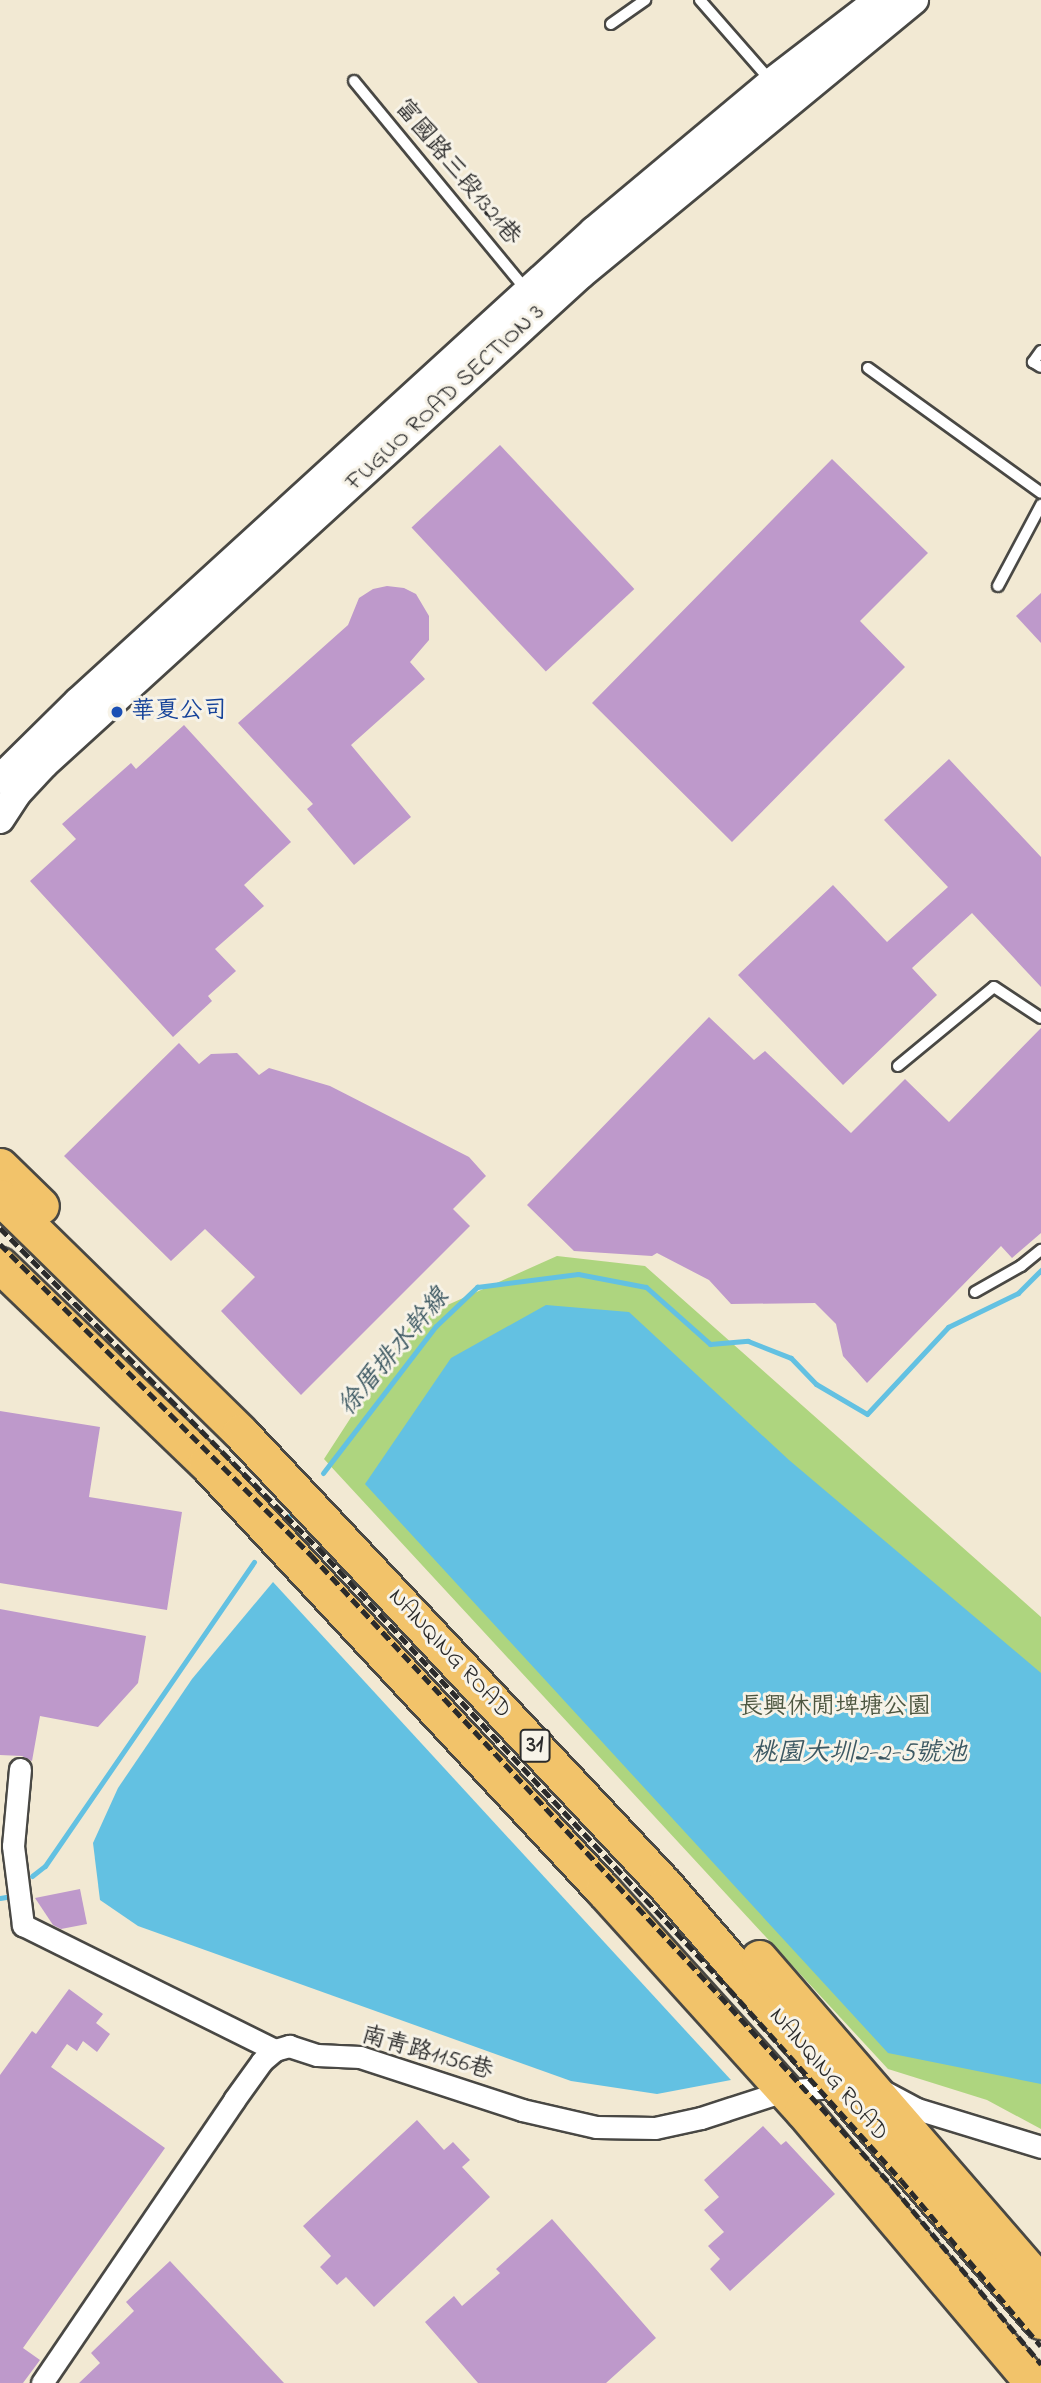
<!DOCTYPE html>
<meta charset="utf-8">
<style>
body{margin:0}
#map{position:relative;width:1041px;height:2383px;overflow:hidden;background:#f2e9d3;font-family:"Indie Flower","LXGW WenKai TC",sans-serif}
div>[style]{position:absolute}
.green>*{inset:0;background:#aed57f}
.water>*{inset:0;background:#63c1e2}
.stream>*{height:5px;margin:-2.5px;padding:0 2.5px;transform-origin:2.5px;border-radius:2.5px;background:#63c1e2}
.building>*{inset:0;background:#be99cb;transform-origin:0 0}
.roads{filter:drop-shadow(2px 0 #494844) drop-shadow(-2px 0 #494844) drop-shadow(0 2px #494844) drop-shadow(0 -2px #494844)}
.service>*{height:10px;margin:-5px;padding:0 5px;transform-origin:5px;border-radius:5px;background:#fff}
.minor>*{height:21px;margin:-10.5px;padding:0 10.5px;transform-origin:10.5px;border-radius:10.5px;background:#fff}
.tertiary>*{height:28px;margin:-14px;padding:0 14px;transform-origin:14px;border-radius:14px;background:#fff}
.primary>*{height:35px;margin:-17.5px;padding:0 17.5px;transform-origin:17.5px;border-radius:17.5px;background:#f2c36a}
.rail>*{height:5px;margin-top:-2.5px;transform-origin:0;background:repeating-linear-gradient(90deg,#2b2b2b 0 10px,transparent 0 15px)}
.dots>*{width:19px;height:19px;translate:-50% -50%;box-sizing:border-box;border:4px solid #f7f3e8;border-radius:50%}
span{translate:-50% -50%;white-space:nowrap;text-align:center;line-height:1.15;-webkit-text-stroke:6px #f7f3e8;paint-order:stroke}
.shield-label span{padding:2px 5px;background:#f7f3e8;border:2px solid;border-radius:5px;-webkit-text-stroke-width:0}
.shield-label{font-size:23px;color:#2b2b2b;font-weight:700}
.street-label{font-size:24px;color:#2b2b2b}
.transit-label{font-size:24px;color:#164399}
.left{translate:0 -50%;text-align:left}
.park-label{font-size:24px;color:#4c5640}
.water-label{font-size:26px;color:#3c5862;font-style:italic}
</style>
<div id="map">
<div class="green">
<i style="clip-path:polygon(557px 1256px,645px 1266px,1041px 1617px,1041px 2129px,987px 2100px,888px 2069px,324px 1459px,414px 1320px)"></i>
</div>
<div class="water">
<i style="clip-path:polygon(546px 1305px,629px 1312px,789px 1460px,1041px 1673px,1041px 2084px,888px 2053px,365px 1484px,451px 1358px)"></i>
<i style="clip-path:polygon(273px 1582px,731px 2080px,657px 2094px,571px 2081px,138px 1926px,100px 1900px,93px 1843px,118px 1788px,192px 1679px)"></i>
</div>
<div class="stream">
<i style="left:323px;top:1473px;width:185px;rotate:-52.5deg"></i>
<i style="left:436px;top:1326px;width:57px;rotate:-43.6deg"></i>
<i style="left:477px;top:1287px;width:102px;rotate:-7.3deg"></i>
<i style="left:578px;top:1274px;width:69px;rotate:10.8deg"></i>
<i style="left:646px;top:1287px;width:86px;rotate:41.7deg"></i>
<i style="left:710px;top:1344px;width:38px;rotate:-5deg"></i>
<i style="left:748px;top:1341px;width:46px;rotate:21.6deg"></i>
<i style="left:791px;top:1358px;width:36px;rotate:46deg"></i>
<i style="left:816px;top:1384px;width:59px;rotate:30.5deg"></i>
<i style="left:867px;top:1414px;width:119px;rotate:-47deg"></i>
<i style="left:948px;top:1327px;width:78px;rotate:-25.9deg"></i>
<i style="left:1018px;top:1293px;width:33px;rotate:-45deg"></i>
<i style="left:281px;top:1527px;width:24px;rotate:-52deg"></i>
<i style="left:32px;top:1876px;width:16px;rotate:-38deg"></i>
<i style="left:45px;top:1866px;width:369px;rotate:-55.5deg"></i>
<i style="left:0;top:1898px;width:6px;rotate:-9deg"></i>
</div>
<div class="building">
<i style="left:500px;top:445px;width:197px;height:121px;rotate:47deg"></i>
<i style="clip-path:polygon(832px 459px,928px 553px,860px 621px,905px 667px,732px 842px,592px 703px)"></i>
<i style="clip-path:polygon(387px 586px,404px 588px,416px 594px,429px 616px,429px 640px,410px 662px,425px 679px,351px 745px,411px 817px,354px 865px,307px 809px,313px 804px,238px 723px,348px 625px,359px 598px,373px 589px)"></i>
<i style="clip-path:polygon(1041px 593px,1041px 643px,1016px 616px)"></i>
<i style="clip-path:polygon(184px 725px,291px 842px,244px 885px,264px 906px,215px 949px,236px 971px,208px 996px,212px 1001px,173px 1037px,30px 881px,76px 839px,62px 824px,131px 763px,136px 769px)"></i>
<i style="clip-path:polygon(949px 759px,1041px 857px,1041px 987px,972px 913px,912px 968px,937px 995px,843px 1085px,738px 975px,833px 885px,887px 942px,948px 887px,884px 820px)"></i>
<i style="clip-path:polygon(709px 1017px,754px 1060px,765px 1051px,851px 1133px,905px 1079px,949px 1122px,1041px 1028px,1041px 1233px,1012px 1258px,1001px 1246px,867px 1383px,843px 1356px,836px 1324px,815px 1303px,731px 1304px,709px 1280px,657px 1253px,652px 1256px,574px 1251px,527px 1205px)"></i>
<i style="clip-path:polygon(179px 1043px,199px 1064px,211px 1054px,237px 1053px,259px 1075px,269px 1068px,330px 1086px,469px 1157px,486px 1176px,453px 1209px,470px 1226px,301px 1395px,221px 1311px,255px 1277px,205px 1229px,171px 1261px,64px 1156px)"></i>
<i style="clip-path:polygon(0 1411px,100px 1427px,89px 1497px,182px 1512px,167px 1610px,0 1583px)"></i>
<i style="clip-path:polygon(0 1609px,146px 1636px,138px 1683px,98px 1727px,40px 1716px,32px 1761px,22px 1756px,0 1755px)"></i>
<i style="clip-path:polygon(80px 1889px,87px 1924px,61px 1929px,53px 1925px,35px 1898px)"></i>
<i style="clip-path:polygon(69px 1989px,103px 2014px,96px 2023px,110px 2034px,97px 2052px,83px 2041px,77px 2051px,67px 2044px,51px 2067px,165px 2148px,23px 2348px,40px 2360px,23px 2383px,0 2383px,0 2075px,32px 2031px,36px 2034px)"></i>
<i style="clip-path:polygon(417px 2120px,444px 2150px,453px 2142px,470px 2160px,462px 2167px,490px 2197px,374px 2307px,346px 2277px,337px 2285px,320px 2267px,331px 2256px,303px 2226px)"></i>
<i style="clip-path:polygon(763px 2126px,781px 2145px,786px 2141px,835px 2194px,730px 2291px,710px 2269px,720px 2259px,708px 2246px,724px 2232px,704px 2210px,719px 2197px,704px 2180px)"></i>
<i style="clip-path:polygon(552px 2219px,656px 2338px,606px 2383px,478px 2383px,425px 2322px,454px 2296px,462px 2306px,500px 2273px,496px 2269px)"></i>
<i style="clip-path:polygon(170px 2261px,284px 2383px,79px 2383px,100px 2363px,91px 2353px,134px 2311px,126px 2302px)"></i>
</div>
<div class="roads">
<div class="service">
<i style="left:700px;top:0;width:106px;rotate:48.8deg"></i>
<i style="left:611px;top:24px;width:42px;rotate:-35.2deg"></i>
<i style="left:354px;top:81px;width:271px;rotate:50.5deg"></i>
<i style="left:1041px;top:351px;width:14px;rotate:126deg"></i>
<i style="left:1033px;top:362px;width:9px;rotate:32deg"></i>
<i style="left:868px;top:368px;width:213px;rotate:35.8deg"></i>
<i style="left:998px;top:586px;width:92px;rotate:-62deg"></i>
<i style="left:898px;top:1066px;width:124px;rotate:-39.5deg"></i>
<i style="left:994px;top:987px;width:56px;rotate:33.4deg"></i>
<i style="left:975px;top:1292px;width:53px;rotate:-29.5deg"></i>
<i style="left:1021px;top:1266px;width:26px;rotate:-39deg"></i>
</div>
<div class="minor">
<i style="left:20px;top:1769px;width:77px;rotate:95.2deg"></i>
<i style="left:13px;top:1846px;width:80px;rotate:82.8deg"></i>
<i style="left:23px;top:1925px;width:281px;rotate:26.4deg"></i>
<i style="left:885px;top:2092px;width:36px;rotate:28deg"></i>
<i style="left:917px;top:2109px;width:130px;rotate:17deg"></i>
<i style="left:42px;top:2383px;width:342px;rotate:-55.8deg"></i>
<i style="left:234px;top:2100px;width:48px;rotate:-54.3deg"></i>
<i style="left:262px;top:2061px;width:17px;rotate:-40deg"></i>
<i style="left:275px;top:2050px;width:15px;rotate:-16deg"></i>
<i style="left:289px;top:2046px;width:29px;rotate:18deg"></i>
<i style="left:317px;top:2055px;width:43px;rotate:2.7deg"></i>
<i style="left:360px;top:2057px;width:170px;rotate:18.1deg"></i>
<i style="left:522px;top:2110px;width:76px;rotate:12.9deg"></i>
<i style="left:596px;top:2127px;width:59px;rotate:1deg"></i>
<i style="left:655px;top:2128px;width:47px;rotate:-12.3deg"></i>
<i style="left:701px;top:2118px;width:87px;rotate:-18deg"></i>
<i style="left:784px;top:2091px;width:60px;rotate:-4.8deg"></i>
</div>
<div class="tertiary">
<i style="left:0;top:779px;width:110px;rotate:-44.6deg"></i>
<i style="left:78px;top:702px;width:699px;rotate:-42.39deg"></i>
<i style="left:594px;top:231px;width:232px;rotate:-39.9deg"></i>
<i style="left:772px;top:82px;width:135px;rotate:-37.5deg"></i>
<i style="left:0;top:819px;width:30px;rotate:-57deg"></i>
<i style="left:16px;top:794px;width:41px;rotate:-47deg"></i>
<i style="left:44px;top:764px;width:726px;rotate:-42.37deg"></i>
<i style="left:580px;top:275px;width:433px;rotate:-39.5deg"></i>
</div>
<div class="primary">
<i style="left:0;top:1166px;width:57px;rotate:44.3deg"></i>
<i style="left:0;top:1197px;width:336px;rotate:44.4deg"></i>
<i style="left:240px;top:1432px;width:621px;rotate:46.83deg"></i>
<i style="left:665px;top:1885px;width:576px;rotate:49.23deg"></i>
<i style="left:0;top:1265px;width:286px;rotate:43.9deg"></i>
<i style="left:206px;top:1463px;width:583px;rotate:47.09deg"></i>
<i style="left:603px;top:1890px;width:297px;rotate:47.9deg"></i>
<i style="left:802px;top:2110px;width:358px;rotate:49.8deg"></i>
<i style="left:759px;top:1958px;width:430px;rotate:49.1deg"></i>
</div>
</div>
<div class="rail">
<i style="left:0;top:1228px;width:451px;rotate:45.2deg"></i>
<i style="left:318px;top:1548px;width:603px;rotate:47.02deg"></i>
<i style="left:729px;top:1989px;width:257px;rotate:48deg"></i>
<i style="left:901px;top:2180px;width:217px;rotate:49.9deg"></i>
<i style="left:0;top:1244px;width:440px;rotate:45deg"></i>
<i style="left:311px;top:1555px;width:601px;rotate:47.16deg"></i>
<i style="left:720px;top:1996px;width:258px;rotate:47.8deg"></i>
<i style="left:893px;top:2187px;width:231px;rotate:50.1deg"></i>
</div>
<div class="dots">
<i style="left:117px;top:712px;background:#1a4fb4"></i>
</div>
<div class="shield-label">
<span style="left:535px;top:1746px">31</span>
</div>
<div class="street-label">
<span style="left:457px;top:173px;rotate:50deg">富國路三段1321巷</span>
<span style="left:446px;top:398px;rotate:-43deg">FUGUO ROAD SECTION 3</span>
<span style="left:449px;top:1654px;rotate:47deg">NANQING ROAD</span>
<span style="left:427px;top:2054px;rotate:16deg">南青路1156巷</span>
<span style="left:828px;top:2075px;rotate:49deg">NANQING ROAD</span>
</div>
<div class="transit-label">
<span class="left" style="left:131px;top:712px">華夏公司</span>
</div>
<div class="park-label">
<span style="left:835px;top:1708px">長興休閒埤塘公園</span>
</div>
<div class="water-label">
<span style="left:395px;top:1353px;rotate:-50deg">徐厝排水幹線</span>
<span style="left:859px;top:1755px">桃園大圳2-2-5號池</span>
</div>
</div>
